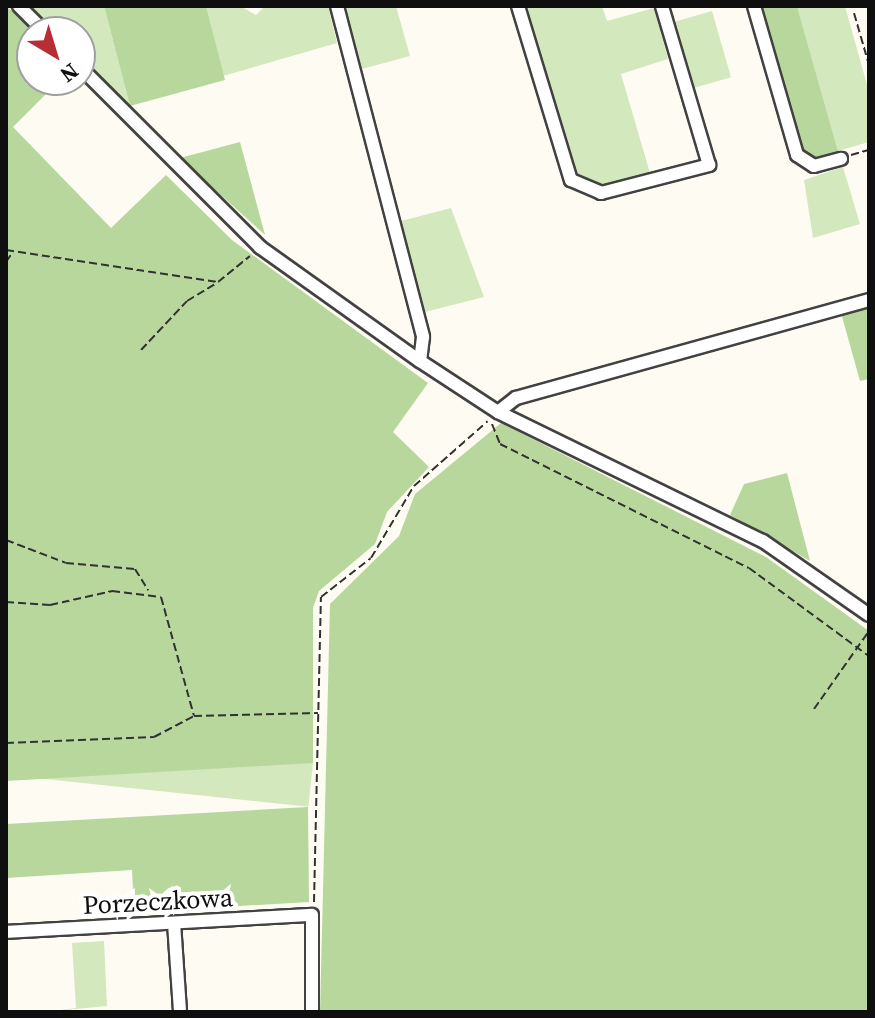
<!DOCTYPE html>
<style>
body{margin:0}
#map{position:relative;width:875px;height:1018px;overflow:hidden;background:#fefcf2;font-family:"Source Serif 4",serif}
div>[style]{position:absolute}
.green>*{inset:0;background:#d4e8bd;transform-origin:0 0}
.forest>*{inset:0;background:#b8d79d}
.path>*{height:2px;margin-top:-1px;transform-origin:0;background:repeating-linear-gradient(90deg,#313131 0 8px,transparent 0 12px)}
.roads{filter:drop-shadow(2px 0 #424242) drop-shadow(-2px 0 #424242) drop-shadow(0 2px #424242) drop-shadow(0 -2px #424242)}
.minor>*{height:12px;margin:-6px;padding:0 6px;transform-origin:6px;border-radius:6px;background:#fff}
span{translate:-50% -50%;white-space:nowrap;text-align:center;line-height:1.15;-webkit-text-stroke:8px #fff;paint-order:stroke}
.street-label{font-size:26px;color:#0f0f0f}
.frame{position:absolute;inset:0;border:8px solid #0f0f0f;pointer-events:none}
.north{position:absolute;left:16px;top:16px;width:80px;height:80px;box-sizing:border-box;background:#fff;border:2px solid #9f9f9f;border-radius:50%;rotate:142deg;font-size:22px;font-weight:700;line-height:32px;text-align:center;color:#0f0f0f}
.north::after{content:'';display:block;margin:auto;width:28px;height:36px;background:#b82e37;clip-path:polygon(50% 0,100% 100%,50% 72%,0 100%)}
</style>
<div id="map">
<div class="green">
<i style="clip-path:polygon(29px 6px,104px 6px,130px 106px,80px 57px,80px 32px,55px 32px)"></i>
<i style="clip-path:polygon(206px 6px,240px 6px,256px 15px,265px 6px,328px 6px,337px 43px,223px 76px)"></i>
<i style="clip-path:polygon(345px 6px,396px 6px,410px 56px,362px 69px)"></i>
<i style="clip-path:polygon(525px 6px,602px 6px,607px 21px,654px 8px,668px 59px,621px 74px,650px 173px,588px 190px,575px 180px)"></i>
<i style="clip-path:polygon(797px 6px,845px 6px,869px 92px,869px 142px,838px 151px)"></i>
<i style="left:712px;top:11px;width:69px;height:38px;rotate:74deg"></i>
<i style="clip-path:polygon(843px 167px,860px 224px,813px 238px,804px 180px)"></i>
<i style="clip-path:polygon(451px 208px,484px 297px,425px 312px,401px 221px)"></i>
<i style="left:313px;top:763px;width:44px;height:308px;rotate:96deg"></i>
<i style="clip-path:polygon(104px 941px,107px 1006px,45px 1012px,76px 1008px,72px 943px)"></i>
</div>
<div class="forest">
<i style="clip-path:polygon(6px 6px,35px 32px,32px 80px,60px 80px,13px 127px,111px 228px,166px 175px,232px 240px,428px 383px,393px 432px,429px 467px,387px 512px,375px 544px,319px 591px,313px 608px,313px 763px,6px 781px)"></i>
<i style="clip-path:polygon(104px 6px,206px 6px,225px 80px,130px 106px)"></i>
<i style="clip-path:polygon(762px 6px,797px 6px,838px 151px,814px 159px,804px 153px)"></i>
<i style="clip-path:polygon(240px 142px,265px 235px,180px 158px)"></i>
<i style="clip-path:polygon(869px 305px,869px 379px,860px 381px,841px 313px)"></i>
<i style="clip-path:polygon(501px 423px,766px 557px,869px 631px,869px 1012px,320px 1012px,330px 604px,399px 536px,415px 494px)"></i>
<i style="clip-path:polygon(787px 473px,810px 561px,730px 515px,744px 484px)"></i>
<i style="clip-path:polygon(308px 807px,309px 902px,134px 912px,132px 870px,6px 878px,6px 824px)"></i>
</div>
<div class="path">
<i style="left:854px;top:13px;width:54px;rotate:73.9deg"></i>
<i style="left:851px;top:155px;width:19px;rotate:-16deg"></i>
<i style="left:6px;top:250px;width:214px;rotate:8.6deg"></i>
<i style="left:218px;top:282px;width:41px;rotate:-39.1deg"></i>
<i style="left:6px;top:262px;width:11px;rotate:-56deg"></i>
<i style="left:141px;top:350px;width:67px;rotate:-46.8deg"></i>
<i style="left:187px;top:301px;width:35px;rotate:-31deg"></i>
<i style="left:492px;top:424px;width:22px;rotate:68deg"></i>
<i style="left:500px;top:444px;width:278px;rotate:26.5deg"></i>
<i style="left:749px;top:568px;width:149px;rotate:36.3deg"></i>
<i style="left:6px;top:540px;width:64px;rotate:21deg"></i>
<i style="left:66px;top:563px;width:69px;rotate:5deg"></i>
<i style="left:135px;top:569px;width:25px;rotate:58deg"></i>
<i style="left:6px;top:602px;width:44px;rotate:3.9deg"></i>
<i style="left:50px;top:605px;width:64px;rotate:-12.7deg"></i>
<i style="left:112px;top:591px;width:49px;rotate:7deg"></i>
<i style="left:161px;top:597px;width:123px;rotate:74.5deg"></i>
<i style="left:814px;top:709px;width:95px;rotate:-54.8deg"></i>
<i style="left:6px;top:743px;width:148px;rotate:-2.3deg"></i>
<i style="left:154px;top:737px;width:45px;rotate:-27.7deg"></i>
<i style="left:194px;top:716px;width:124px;rotate:-1.4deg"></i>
<i style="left:314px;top:902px;width:305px;rotate:-88.7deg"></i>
<i style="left:321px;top:597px;width:63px;rotate:-38deg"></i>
<i style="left:371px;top:558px;width:84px;rotate:-59.2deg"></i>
<i style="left:414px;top:486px;width:98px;rotate:-41.3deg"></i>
</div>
<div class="roads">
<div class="minor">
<i style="left:19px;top:6px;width:37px;rotate:45deg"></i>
<i style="left:337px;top:6px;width:342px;rotate:75.4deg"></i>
<i style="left:423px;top:337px;width:24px;rotate:97deg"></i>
<i style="left:518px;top:6px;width:182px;rotate:73.1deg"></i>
<i style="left:571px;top:180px;width:33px;rotate:23deg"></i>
<i style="left:601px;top:193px;width:112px;rotate:-14.5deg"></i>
<i style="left:709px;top:165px;width:166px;rotate:-106.5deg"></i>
<i style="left:754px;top:6px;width:155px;rotate:73.9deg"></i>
<i style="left:797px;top:155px;width:20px;rotate:33deg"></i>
<i style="left:814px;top:166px;width:28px;rotate:-15deg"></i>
<i style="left:80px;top:67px;width:255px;rotate:45deg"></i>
<i style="left:260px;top:247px;width:196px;rotate:35.5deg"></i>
<i style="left:420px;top:361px;width:93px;rotate:33.2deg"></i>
<i style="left:498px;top:412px;width:295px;rotate:26deg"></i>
<i style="left:763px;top:541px;width:129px;rotate:34.9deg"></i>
<i style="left:498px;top:412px;width:23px;rotate:-38deg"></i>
<i style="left:516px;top:398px;width:366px;rotate:-15.5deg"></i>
<i style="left:174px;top:923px;width:89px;rotate:86.1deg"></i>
<i style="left:6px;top:932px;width:306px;rotate:-3.2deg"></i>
<i style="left:312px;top:915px;width:97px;rotate:90deg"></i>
</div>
</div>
<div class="street-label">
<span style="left:158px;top:902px;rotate:-3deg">Porzeczkowa</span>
</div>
<div class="frame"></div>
<div class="north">N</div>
</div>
